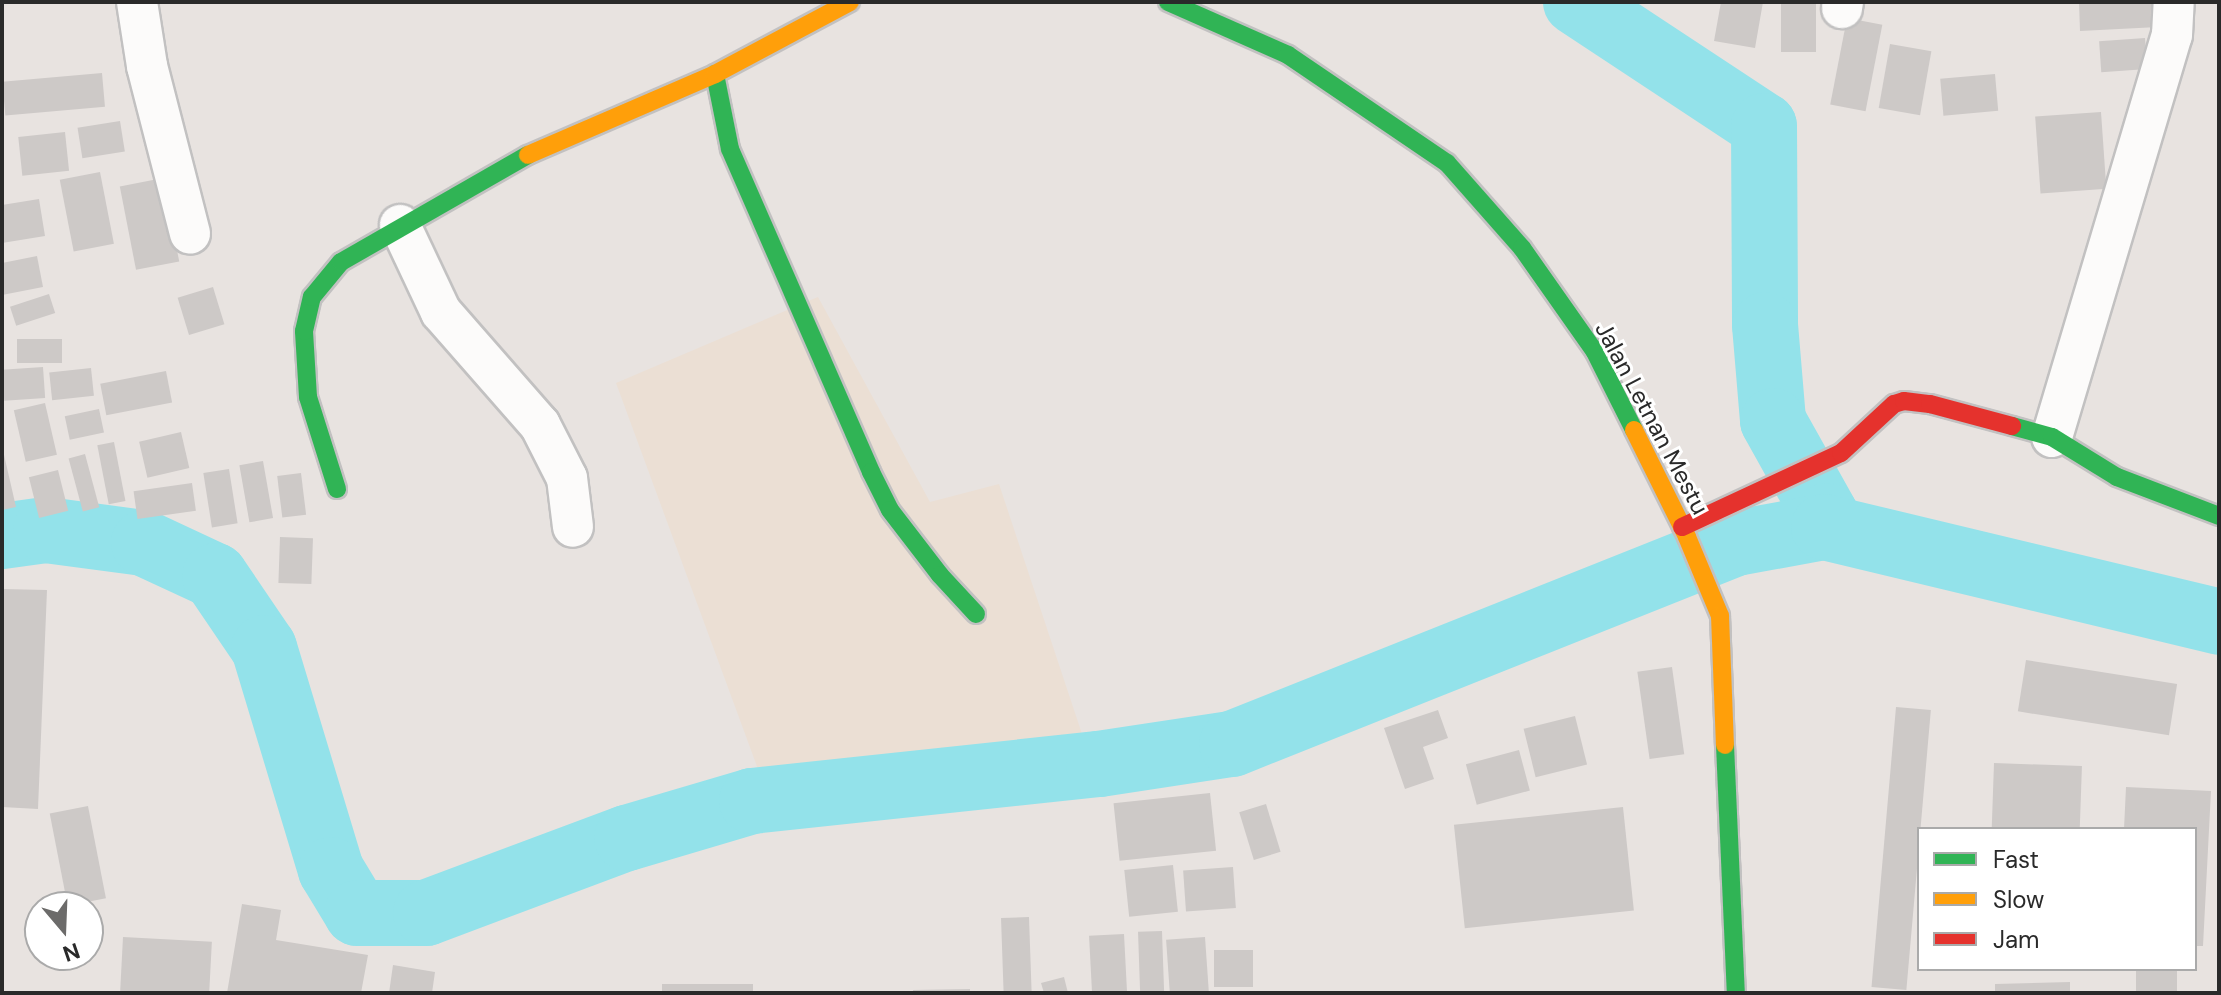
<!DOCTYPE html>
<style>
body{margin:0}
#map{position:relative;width:2221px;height:995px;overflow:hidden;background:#e8e3e0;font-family:"DM Sans",sans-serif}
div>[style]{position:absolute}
.education>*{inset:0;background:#ebdfd4}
.river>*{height:66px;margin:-33px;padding:0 33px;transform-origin:33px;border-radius:33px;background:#93e2ea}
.building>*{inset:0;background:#cdc9c7;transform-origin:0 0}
.roads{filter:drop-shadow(2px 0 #c2c1c1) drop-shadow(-2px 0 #c2c1c1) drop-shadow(0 2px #c2c1c1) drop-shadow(0 -2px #c2c1c1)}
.street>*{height:40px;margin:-20px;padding:0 20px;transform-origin:20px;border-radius:20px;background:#fcfbfa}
.fast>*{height:18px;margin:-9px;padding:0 9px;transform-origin:9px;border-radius:9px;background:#30b455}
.slow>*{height:18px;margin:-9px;padding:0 9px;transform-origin:9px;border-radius:9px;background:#ff9f0a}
.jam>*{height:18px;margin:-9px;padding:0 9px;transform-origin:9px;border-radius:9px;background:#e5322d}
span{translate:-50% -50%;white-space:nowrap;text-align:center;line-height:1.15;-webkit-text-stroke:6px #fff;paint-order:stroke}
.street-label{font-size:24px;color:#2a2a2a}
.frame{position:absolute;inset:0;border:4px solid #2a2a2a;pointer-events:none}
.legend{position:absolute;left:1917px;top:827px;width:280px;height:144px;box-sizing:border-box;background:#fff;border:2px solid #aaa;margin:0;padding:10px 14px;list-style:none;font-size:24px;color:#2a2a2a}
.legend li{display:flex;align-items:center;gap:16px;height:40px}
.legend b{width:40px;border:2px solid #aaa}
.north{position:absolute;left:24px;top:891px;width:80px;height:80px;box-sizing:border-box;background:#fff;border:2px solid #aaa;border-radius:50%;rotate:161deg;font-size:22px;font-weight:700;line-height:32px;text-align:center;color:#2a2a2a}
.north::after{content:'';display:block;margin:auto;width:28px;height:36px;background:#6c6b6a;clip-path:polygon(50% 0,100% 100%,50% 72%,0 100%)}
</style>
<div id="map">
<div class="education">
<i style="clip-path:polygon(818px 297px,930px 502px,999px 484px,1085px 743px,762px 780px,616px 383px)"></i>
</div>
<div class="river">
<i style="left:1576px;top:2px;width:225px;rotate:33.4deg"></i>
<i style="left:1764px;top:126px;width:199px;rotate:89.7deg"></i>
<i style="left:1765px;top:325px;width:96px;rotate:85.2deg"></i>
<i style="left:1773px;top:421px;width:109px;rotate:60.8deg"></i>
<i style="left:1826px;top:516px;width:11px;rotate:100deg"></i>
<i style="left:2px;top:536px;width:44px;rotate:-7.8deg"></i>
<i style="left:46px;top:530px;width:99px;rotate:7.6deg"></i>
<i style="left:144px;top:543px;width:78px;rotate:24.9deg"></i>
<i style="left:215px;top:576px;width:87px;rotate:55.8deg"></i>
<i style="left:264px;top:648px;width:232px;rotate:73.2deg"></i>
<i style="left:331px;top:870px;width:50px;rotate:58.8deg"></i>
<i style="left:357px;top:913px;width:69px"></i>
<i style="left:426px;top:913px;width:215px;rotate:-20.5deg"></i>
<i style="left:627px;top:838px;width:130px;rotate:-16.5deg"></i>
<i style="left:752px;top:801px;width:349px;rotate:-6.1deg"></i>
<i style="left:1099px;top:764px;width:134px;rotate:-8.6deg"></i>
<i style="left:1232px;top:744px;width:543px;rotate:-21.74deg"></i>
<i style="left:1736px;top:543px;width:89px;rotate:-10.3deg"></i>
<i style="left:1824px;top:527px;width:406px;rotate:13.5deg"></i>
</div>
<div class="building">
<i style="clip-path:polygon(1721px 2px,1763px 2px,1755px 48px,1714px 41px)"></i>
<i style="left:1781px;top:2px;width:35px;height:50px"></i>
<i style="clip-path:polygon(2079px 2px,2156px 2px,2158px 27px,2080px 31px)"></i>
<i style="left:1847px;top:18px;width:36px;height:88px;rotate:11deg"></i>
<i style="left:2145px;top:38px;width:31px;height:46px;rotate:86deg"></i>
<i style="left:1890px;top:44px;width:42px;height:65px;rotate:10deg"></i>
<i style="left:102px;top:73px;width:34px;height:100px;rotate:85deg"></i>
<i style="left:1995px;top:74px;width:37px;height:55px;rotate:85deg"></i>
<i style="left:2101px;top:112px;width:77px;height:66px;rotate:86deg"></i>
<i style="left:120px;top:121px;width:31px;height:43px;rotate:81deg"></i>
<i style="left:65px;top:132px;width:39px;height:47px;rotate:84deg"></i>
<i style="left:100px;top:172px;width:73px;height:41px;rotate:79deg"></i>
<i style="left:163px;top:178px;width:85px;height:44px;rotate:79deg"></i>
<i style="clip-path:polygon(39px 199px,45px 236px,2px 243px,2px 205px)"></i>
<i style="clip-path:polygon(37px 256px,43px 287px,2px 295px,2px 263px)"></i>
<i style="left:213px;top:287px;width:39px;height:37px;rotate:73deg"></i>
<i style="left:49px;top:294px;width:20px;height:41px;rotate:72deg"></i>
<i style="left:62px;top:339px;width:24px;height:45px;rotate:90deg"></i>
<i style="left:43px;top:367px;width:31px;height:41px;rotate:86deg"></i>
<i style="left:91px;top:368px;width:28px;height:42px;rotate:84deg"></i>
<i style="left:166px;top:371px;width:32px;height:67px;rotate:79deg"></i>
<i style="left:45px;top:403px;width:53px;height:32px;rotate:77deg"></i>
<i style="left:99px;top:409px;width:24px;height:35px;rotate:78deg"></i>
<i style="left:181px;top:432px;width:37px;height:43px;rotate:77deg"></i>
<i style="left:114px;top:442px;width:60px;height:17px;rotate:79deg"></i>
<i style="clip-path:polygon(2px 446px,16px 507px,2px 510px)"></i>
<i style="left:85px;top:454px;width:55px;height:17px;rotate:75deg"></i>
<i style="left:263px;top:461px;width:58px;height:24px;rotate:80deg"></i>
<i style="left:229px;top:469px;width:55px;height:26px;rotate:81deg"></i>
<i style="left:58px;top:470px;width:42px;height:30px;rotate:76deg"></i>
<i style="left:301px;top:473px;width:42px;height:24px;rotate:83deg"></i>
<i style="left:192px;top:483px;width:28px;height:59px;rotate:82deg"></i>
<i style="left:280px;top:537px;width:33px;height:46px;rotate:2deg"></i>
<i style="clip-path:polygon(2px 589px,47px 590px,38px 809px,2px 807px)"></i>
<i style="left:2026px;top:660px;width:153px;height:52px;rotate:9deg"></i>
<i style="left:1672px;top:667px;width:88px;height:35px;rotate:82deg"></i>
<i style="left:1896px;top:707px;width:35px;height:281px;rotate:5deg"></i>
<i style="clip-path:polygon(1438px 710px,1448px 738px,1423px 747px,1434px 779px,1405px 789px,1384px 728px)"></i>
<i style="left:1575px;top:716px;width:50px;height:53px;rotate:76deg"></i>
<i style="left:1519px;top:750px;width:42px;height:55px;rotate:75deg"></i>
<i style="left:1994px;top:763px;width:88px;height:66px;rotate:2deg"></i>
<i style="clip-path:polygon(2126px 787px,2211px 791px,2203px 946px,2195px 946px,2195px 829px,2124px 829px)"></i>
<i style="left:1210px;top:793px;width:58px;height:97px;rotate:84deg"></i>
<i style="left:1266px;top:804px;width:50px;height:28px;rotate:73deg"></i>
<i style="left:88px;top:806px;width:94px;height:39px;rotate:79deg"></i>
<i style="left:1623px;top:807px;width:104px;height:170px;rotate:84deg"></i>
<i style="left:1173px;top:865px;width:47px;height:49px;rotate:84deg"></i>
<i style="left:1233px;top:867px;width:41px;height:50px;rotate:86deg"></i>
<i style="clip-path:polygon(242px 904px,281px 910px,276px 940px,368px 955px,361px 993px,227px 993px)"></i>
<i style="left:1029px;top:917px;width:76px;height:28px;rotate:88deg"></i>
<i style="left:1162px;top:931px;width:62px;height:24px;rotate:88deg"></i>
<i style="left:1124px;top:934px;width:59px;height:35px;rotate:87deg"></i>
<i style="left:123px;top:937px;width:89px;height:56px;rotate:3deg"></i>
<i style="left:1205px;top:937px;width:55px;height:39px;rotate:86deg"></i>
<i style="left:1214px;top:950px;width:39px;height:37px"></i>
<i style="clip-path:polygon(393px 965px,435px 972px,432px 993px,389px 993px)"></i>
<i style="left:2177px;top:970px;width:23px;height:41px;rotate:90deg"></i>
<i style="clip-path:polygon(1064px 977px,1068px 993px,1044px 993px,1041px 983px)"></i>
<i style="clip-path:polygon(2070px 982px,2070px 993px,1995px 993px,1995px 984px)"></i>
<i style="left:662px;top:984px;width:91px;height:9px"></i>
<i style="clip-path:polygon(970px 989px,970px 993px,913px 993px,913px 990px)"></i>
</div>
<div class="roads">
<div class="street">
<i style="left:137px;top:2px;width:65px;rotate:81.1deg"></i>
<i style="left:147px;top:66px;width:173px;rotate:75.6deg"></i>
<i style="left:1842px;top:8px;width:6px;rotate:-81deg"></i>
<i style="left:400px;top:225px;width:96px;rotate:64.8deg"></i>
<i style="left:441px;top:312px;width:150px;rotate:48.8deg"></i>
<i style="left:540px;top:425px;width:59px;rotate:63deg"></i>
<i style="left:567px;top:478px;width:49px;rotate:83deg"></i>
<i style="left:2052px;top:437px;width:420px;rotate:-73.4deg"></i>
<i style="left:2172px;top:35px;width:33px;rotate:-87deg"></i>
</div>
<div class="fast">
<i style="left:1168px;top:2px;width:131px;rotate:23.8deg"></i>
<i style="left:1288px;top:55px;width:192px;rotate:34.2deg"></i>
<i style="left:1447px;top:163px;width:113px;rotate:48.6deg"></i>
<i style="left:1522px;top:248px;width:127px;rotate:54.9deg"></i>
<i style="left:1595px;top:352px;width:87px;rotate:63.4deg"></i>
<i style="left:715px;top:74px;width:76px;rotate:78.7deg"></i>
<i style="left:730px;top:149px;width:352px;rotate:66.4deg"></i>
<i style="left:871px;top:472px;width:42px;rotate:63.4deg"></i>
<i style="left:890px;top:510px;width:82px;rotate:52.4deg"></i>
<i style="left:940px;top:575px;width:53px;rotate:47.3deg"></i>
<i style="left:2012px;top:426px;width:41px;rotate:15.4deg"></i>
<i style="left:2052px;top:437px;width:76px;rotate:31.6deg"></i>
<i style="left:2117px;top:477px;width:109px;rotate:20.9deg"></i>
<i style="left:337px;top:489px;width:96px;rotate:-107.5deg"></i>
<i style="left:308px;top:397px;width:66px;rotate:-93.5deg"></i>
<i style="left:304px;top:331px;width:35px;rotate:-77deg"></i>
<i style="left:312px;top:297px;width:45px;rotate:-50.4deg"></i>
<i style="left:341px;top:262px;width:215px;rotate:-29.8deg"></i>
<i style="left:1725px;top:745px;width:248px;rotate:87.5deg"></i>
</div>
<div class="slow">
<i style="left:528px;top:155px;width:204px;rotate:-23.4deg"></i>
<i style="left:715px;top:74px;width:153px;rotate:-28.1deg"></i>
<i style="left:1634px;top:430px;width:119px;rotate:63.6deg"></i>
<i style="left:1687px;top:537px;width:86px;rotate:67.3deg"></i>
<i style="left:1720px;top:616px;width:129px;rotate:87.8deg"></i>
</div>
<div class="jam">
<i style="left:1682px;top:527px;width:175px;rotate:-25deg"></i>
<i style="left:1841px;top:453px;width:72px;rotate:-42.8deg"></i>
<i style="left:1894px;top:404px;width:10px;rotate:-17deg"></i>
<i style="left:1904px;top:401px;width:26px;rotate:7deg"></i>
<i style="left:1930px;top:404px;width:85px;rotate:15deg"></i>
</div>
</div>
<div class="street-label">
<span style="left:1652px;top:418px;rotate:62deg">Jalan Letnan Mestu</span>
</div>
<div class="frame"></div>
<ul class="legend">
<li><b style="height:10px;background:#30b455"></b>Fast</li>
<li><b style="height:10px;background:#ff9f0a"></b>Slow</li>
<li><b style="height:10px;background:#e5322d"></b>Jam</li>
</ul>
<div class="north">N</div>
</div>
